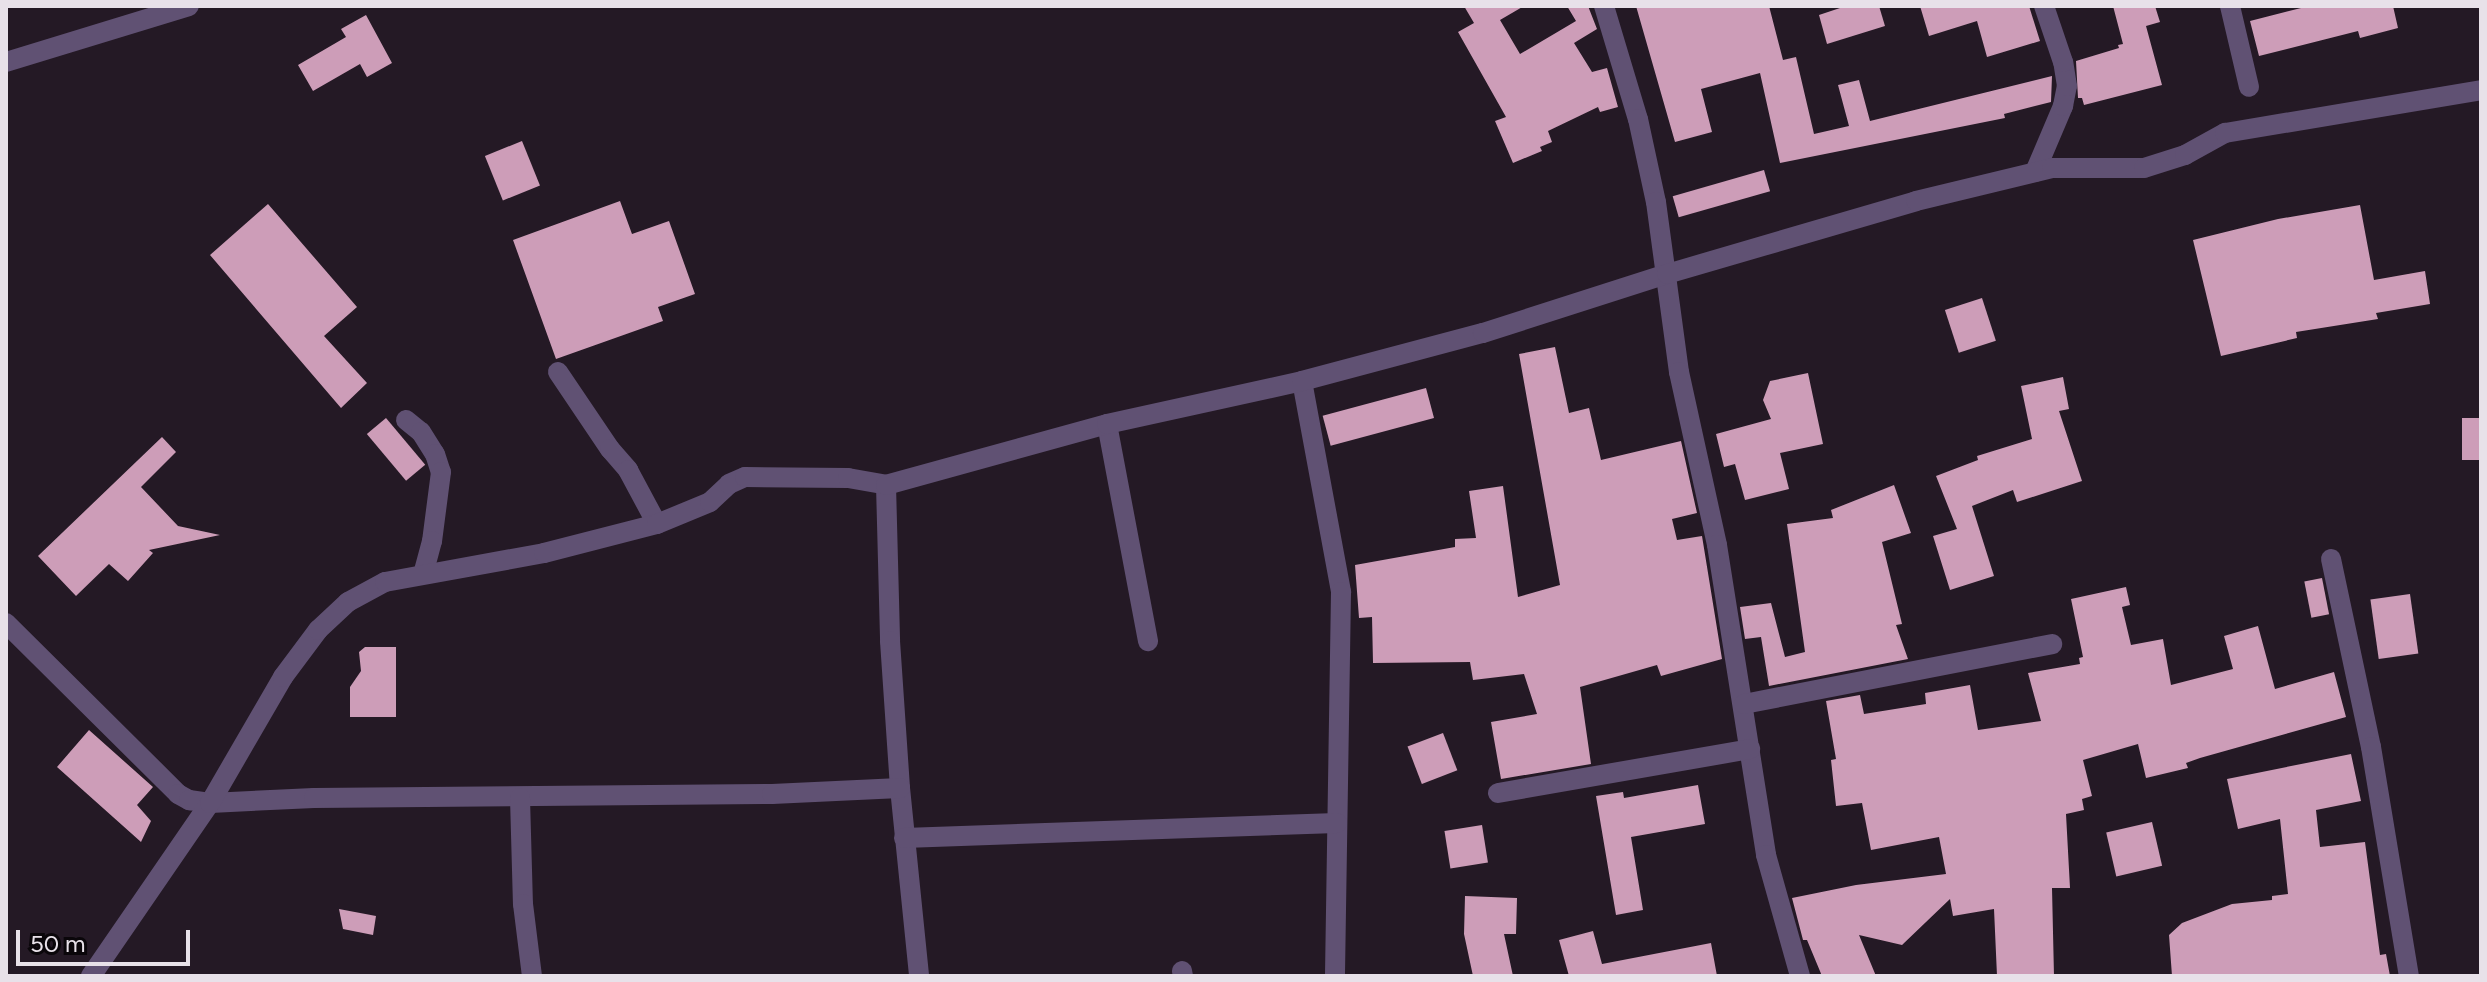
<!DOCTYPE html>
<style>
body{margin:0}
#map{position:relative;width:2487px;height:982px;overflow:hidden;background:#241925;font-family:Figtree,sans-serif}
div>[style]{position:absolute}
.building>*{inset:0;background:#cd9db8;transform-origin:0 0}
.minor>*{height:20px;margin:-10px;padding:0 10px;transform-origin:10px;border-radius:10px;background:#605173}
span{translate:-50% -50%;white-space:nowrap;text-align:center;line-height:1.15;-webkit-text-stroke:8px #0a060a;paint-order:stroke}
.frame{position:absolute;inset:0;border:8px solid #e8e1e9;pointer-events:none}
.scale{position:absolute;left:16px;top:930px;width:174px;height:36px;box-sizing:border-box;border:4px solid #e8e1e9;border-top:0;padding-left:10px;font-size:24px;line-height:28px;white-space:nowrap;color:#e8e1e9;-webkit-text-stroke:6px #0a060a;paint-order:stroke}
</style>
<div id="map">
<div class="building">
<i style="clip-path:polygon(1464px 6px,1524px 6px,1500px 20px,1520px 54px,1576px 21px,1567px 6px,1588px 6px,1597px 29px,1574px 43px,1592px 72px,1607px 68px,1618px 107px,1600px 112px,1598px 107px,1548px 131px,1552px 142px,1540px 147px,1542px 151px,1513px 163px,1495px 121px,1506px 117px,1458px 32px,1474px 23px)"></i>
<i style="clip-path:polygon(1636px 6px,1769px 6px,1783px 60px,1796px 57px,1814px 134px,1849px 126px,1838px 85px,1859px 80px,1870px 121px,2052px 76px,2051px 102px,2004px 114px,2005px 118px,1780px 163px,1760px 73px,1701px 89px,1712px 132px,1675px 142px)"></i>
<i style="clip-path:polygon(1846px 6px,1879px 6px,1885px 26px,1827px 44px,1819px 15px)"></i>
<i style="clip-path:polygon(1920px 6px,2029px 6px,2040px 41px,1987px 57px,1977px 21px,1929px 36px)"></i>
<i style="clip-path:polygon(2113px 6px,2155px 6px,2160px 22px,2146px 26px,2162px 85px,2084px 105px,2082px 98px,2078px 98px,2076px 61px,2119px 48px,2118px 45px,2123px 44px)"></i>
<i style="clip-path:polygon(2309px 6px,2393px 6px,2398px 28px,2360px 38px,2358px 31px,2259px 56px,2250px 21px)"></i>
<i style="clip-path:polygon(366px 15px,392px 63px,367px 77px,360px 64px,313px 91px,298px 65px,346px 37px,341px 29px)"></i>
<i style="left:522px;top:141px;width:48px;height:40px;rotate:68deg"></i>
<i style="left:1764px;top:170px;width:22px;height:95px;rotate:74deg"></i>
<i style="clip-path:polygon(620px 201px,632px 234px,669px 221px,695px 294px,658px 307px,663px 321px,556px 359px,513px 240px)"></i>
<i style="clip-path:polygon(268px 204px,357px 307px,324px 336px,367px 383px,341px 408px,210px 255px)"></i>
<i style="clip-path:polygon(2360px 205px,2374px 280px,2425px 271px,2430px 304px,2376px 313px,2378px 319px,2296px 332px,2297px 338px,2221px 356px,2193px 240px,2278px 219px)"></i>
<i style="left:1982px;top:298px;width:45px;height:39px;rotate:72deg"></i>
<i style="clip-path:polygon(1555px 347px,1569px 413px,1589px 408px,1601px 460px,1681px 441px,1697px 513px,1672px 519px,1677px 540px,1702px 536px,1722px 659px,1661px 676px,1657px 665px,1580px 687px,1591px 764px,1501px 779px,1491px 722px,1537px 714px,1524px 674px,1473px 680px,1470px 662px,1373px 663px,1372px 617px,1359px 618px,1355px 565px,1455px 547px,1455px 539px,1476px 538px,1469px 491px,1503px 486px,1518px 597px,1560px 585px,1519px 354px)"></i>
<i style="clip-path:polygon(1808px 373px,1823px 444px,1780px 453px,1789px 489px,1745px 500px,1735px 464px,1724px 467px,1716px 434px,1771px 419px,1763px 400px,1770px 381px)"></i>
<i style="clip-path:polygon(2063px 377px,2069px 409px,2059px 411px,2082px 481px,2017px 502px,2013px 490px,1972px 506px,1994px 576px,1950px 590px,1933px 536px,1957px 529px,1936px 476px,1978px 460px,1977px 456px,2032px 439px,2021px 386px)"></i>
<i style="left:1426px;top:388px;width:31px;height:107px;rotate:75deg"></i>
<i style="left:386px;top:418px;width:61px;height:25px;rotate:50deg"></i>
<i style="left:2462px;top:418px;width:19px;height:42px"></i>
<i style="clip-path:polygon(162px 437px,176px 452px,141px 487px,178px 526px,220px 535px,149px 550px,153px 553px,128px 581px,109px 564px,76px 596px,38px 556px)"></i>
<i style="clip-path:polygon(1894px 485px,1911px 533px,1882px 542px,1902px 624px,1896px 625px,1908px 659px,1769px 686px,1761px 637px,1745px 639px,1740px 607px,1771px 603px,1785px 657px,1805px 652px,1787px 524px,1833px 518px,1831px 510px)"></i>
<i style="left:2322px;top:578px;width:37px;height:18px;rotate:79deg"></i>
<i style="clip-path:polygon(2126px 587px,2130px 605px,2122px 607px,2131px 645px,2163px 639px,2171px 685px,2233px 669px,2224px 636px,2258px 626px,2275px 689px,2334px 672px,2346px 717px,2200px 758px,2186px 763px,2188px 768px,2146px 778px,2138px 744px,2083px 760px,2092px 796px,2082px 799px,2084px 810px,2066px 814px,2070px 888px,2052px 888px,2054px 976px,1997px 976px,1994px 909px,1953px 916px,1950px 899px,1902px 945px,1859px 935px,1876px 976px,1822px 976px,1807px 940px,1803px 940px,1792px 898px,1856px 885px,1946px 874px,1939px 837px,1871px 850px,1862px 803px,1836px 806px,1831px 760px,1836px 759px,1826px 701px,1860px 695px,1864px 714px,1926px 704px,1925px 693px,1970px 685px,1978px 730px,2041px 721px,2028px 673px,2080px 664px,2079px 658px,2083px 657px,2071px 599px)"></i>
<i style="left:2410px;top:594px;width:60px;height:40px;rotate:82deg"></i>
<i style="clip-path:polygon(365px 647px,396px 647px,396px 717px,350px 717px,350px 687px,361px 671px,359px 652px)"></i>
<i style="clip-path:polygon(89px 730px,153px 787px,137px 805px,151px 821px,141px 842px,57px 767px)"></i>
<i style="left:1443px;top:733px;width:40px;height:38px;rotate:69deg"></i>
<i style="clip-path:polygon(2351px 754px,2361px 801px,2316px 810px,2320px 847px,2365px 842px,2380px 955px,2386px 954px,2390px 976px,2172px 976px,2169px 935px,2182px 923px,2232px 904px,2272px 900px,2272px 896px,2288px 894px,2280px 819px,2238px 829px,2227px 779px)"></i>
<i style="clip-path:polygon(1698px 785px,1705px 824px,1631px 837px,1643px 910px,1616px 915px,1596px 796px,1623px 792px,1624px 798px)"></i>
<i style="left:2152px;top:822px;width:45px;height:47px;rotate:77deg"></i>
<i style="left:1482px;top:825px;width:38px;height:38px;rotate:81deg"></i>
<i style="clip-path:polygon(1465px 896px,1517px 898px,1516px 934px,1504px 934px,1513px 976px,1473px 976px,1464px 934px)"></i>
<i style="clip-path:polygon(339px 909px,376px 916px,373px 935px,343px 929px)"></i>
<i style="clip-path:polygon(1593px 931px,1602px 964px,1711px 943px,1717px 976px,1569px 976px,1559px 940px)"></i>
</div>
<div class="minor">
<i style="left:1604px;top:6px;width:118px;rotate:73.3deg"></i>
<i style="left:1638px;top:119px;width:85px;rotate:77.8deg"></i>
<i style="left:1656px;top:202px;width:172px;rotate:82.3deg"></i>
<i style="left:1679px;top:372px;width:177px;rotate:77.6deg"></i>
<i style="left:1717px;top:545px;width:314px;rotate:81deg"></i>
<i style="left:1766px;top:855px;width:126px;rotate:74.3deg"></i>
<i style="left:2230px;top:6px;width:83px;rotate:76.8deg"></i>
<i style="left:6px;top:62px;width:191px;rotate:-17deg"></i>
<i style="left:2035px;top:172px;width:72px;rotate:-67deg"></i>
<i style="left:2063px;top:106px;width:20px;rotate:-79deg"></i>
<i style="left:2067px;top:86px;width:24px;rotate:-99deg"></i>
<i style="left:2063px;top:62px;width:59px;rotate:-108.7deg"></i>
<i style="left:558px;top:372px;width:93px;rotate:56deg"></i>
<i style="left:610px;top:449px;width:28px;rotate:49deg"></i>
<i style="left:628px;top:470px;width:61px;rotate:61.8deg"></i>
<i style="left:1302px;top:381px;width:215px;rotate:79.5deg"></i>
<i style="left:1341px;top:592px;width:384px;rotate:90.9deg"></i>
<i style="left:406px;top:420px;width:19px;rotate:39deg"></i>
<i style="left:421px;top:432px;width:26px;rotate:58deg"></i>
<i style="left:435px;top:454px;width:19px;rotate:72deg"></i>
<i style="left:441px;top:472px;width:70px;rotate:97.4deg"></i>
<i style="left:432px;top:541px;width:34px;rotate:105deg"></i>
<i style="left:1107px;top:424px;width:221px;rotate:79.3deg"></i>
<i style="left:886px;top:485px;width:156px;rotate:88.5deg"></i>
<i style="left:890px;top:641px;width:147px;rotate:86.1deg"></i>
<i style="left:900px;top:788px;width:189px;rotate:84.2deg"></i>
<i style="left:2331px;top:559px;width:192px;rotate:78deg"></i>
<i style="left:2371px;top:747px;width:232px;rotate:80.6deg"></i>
<i style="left:6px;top:623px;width:243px;rotate:44.8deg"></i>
<i style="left:178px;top:794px;width:13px;rotate:29deg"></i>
<i style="left:189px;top:800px;width:21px;rotate:8deg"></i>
<i style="left:210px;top:803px;width:104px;rotate:-2.8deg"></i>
<i style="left:314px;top:798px;width:458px;rotate:-0.5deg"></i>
<i style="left:772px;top:794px;width:128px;rotate:-2.7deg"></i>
<i style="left:1744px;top:704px;width:314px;rotate:-11deg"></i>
<i style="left:1498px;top:793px;width:256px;rotate:-9.9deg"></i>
<i style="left:520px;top:798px;width:106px;rotate:88.4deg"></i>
<i style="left:523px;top:904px;width:73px;rotate:82.9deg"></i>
<i style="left:904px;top:838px;width:433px;rotate:-2deg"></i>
<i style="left:1182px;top:971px;width:5px;rotate:79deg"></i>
<i style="left:91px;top:976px;width:210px;rotate:-55.5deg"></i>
<i style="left:210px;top:803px;width:146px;rotate:-59.9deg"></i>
<i style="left:283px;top:677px;width:59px;rotate:-53.3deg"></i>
<i style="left:318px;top:630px;width:41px;rotate:-43deg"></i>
<i style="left:348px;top:602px;width:42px;rotate:-28.4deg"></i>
<i style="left:385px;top:582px;width:162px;rotate:-10.3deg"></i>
<i style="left:544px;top:553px;width:117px;rotate:-14.4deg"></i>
<i style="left:657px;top:524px;width:57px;rotate:-22.5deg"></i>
<i style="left:710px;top:502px;width:26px;rotate:-43deg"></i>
<i style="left:729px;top:484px;width:17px;rotate:-24deg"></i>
<i style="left:745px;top:477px;width:103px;rotate:0.6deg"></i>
<i style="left:848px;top:478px;width:39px;rotate:10deg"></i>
<i style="left:886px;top:485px;width:229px;rotate:-15.4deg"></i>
<i style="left:1107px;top:424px;width:200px;rotate:-12.4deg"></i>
<i style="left:1302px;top:381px;width:187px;rotate:-14.9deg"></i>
<i style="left:1483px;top:333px;width:193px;rotate:-17.8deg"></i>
<i style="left:1667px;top:274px;width:259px;rotate:-16.3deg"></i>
<i style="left:1916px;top:201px;width:140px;rotate:-13.6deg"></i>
<i style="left:2052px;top:168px;width:92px"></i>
<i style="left:2144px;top:168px;width:43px;rotate:-17.6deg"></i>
<i style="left:2185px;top:155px;width:46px;rotate:-28.8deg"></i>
<i style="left:2225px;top:133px;width:260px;rotate:-9.5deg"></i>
</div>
<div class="frame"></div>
<div class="scale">50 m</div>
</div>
